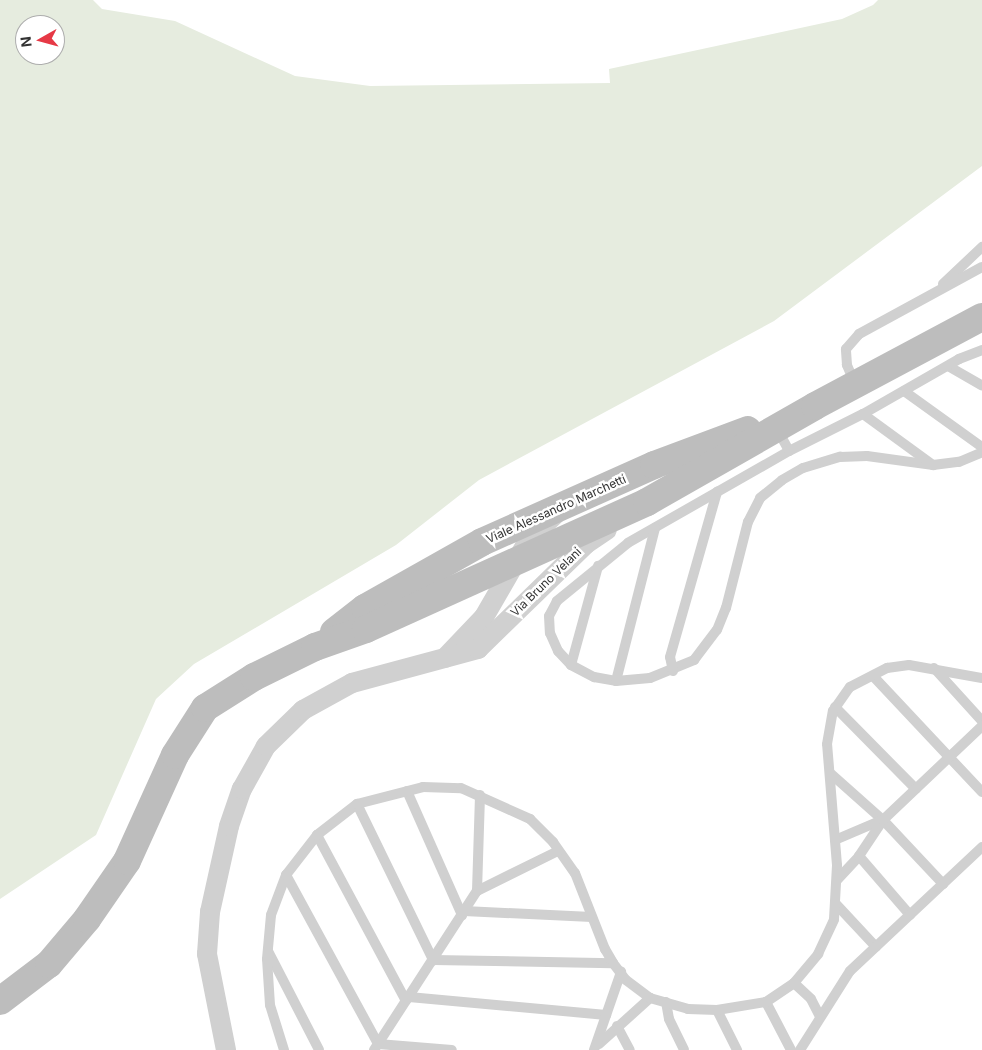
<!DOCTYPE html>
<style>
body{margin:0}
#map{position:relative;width:982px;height:1050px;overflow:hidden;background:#fff;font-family:Inter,sans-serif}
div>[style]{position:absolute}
.green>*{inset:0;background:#e6ecdf}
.lane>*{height:10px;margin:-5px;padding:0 5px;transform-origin:5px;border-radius:5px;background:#d0d0d0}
.street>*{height:20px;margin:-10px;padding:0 10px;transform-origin:10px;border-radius:10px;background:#d0d0d0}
.secondary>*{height:28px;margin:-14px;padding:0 14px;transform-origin:14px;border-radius:14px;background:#bdbdbd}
span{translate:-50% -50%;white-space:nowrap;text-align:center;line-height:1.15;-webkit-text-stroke:5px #fff;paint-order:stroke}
.street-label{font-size:12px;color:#333}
.north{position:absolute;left:15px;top:15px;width:50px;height:50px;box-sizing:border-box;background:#fff;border:1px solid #adadad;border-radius:50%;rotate:263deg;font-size:14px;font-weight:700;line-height:20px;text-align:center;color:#333}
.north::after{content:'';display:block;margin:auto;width:18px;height:22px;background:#e63946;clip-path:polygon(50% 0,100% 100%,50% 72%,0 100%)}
</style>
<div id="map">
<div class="green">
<i style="clip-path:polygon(evenodd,0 0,93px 0,102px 9px,175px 21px,295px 76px,370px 86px,610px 83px,609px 69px,842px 19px,873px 5px,878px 0,982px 0,982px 166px,774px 321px,479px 480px,396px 545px,194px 664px,156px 699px,96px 835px,0 899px,0 0,25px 25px,55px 25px,55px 55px,25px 55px,25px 25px)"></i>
</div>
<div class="lane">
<i style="left:943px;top:284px;width:54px;rotate:-43.5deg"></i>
<i style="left:948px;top:366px;width:39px;rotate:30deg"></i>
<i style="left:855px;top:384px;width:21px;rotate:-113deg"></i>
<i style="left:847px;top:365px;width:16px;rotate:-94deg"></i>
<i style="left:846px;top:349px;width:20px;rotate:-49deg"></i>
<i style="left:859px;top:334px;width:140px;rotate:-28.6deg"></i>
<i style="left:904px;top:391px;width:96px;rotate:35.7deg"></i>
<i style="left:863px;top:414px;width:111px;rotate:-29.8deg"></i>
<i style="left:959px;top:359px;width:25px;rotate:-21deg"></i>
<i style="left:777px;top:429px;width:25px;rotate:61deg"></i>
<i style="left:789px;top:451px;width:185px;rotate:150.3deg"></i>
<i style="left:628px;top:543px;width:92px;rotate:140.8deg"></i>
<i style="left:557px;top:601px;width:17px;rotate:118deg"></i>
<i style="left:549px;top:616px;width:17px;rotate:87deg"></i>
<i style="left:550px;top:633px;width:20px;rotate:66deg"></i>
<i style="left:558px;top:651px;width:19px;rotate:47deg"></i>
<i style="left:571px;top:665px;width:26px;rotate:28deg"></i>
<i style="left:594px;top:677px;width:22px;rotate:10deg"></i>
<i style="left:616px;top:681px;width:34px;rotate:-5deg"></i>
<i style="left:650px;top:678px;width:48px;rotate:-22.2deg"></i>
<i style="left:694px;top:660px;width:38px;rotate:-53deg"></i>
<i style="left:717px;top:630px;width:24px;rotate:-68deg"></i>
<i style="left:726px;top:608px;width:89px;rotate:-75.7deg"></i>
<i style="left:748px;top:522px;width:27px;rotate:-63deg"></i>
<i style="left:760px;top:498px;width:28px;rotate:-39deg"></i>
<i style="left:782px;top:480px;width:24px;rotate:-30deg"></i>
<i style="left:803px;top:468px;width:39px;rotate:-17deg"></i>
<i style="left:840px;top:457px;width:27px;rotate:-2deg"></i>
<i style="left:867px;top:456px;width:67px;rotate:7.8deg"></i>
<i style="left:933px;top:465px;width:26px;rotate:-7deg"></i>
<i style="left:959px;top:462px;width:25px;rotate:-23deg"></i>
<i style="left:789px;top:451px;width:83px;rotate:-26.6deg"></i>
<i style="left:863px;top:414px;width:87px;rotate:36.1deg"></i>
<i style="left:571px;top:665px;width:103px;rotate:-74.7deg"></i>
<i style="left:934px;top:668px;width:72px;rotate:47.8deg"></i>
<i style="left:673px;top:671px;width:14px;rotate:-102deg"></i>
<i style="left:670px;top:657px;width:172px;rotate:-74.1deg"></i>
<i style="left:873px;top:676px;width:159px;rotate:46.8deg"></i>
<i style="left:616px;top:681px;width:158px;rotate:-75.7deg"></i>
<i style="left:835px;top:707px;width:115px;rotate:45.4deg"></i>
<i style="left:830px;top:773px;width:71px;rotate:41.6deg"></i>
<i style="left:883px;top:820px;width:88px;rotate:46.8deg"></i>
<i style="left:407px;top:791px;width:136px;rotate:66.1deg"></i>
<i style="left:357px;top:804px;width:174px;rotate:64deg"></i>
<i style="left:433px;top:960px;width:180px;rotate:1deg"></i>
<i style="left:317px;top:835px;width:188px;rotate:61.8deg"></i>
<i style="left:835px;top:840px;width:51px;rotate:-23.1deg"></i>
<i style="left:859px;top:856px;width:78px;rotate:49.2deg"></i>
<i style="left:286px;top:875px;width:192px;rotate:61.4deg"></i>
<i style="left:378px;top:1044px;width:74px;rotate:4.6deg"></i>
<i style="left:837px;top:880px;width:33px;rotate:-47deg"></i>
<i style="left:859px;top:856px;width:43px;rotate:-56.3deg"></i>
<i style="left:883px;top:820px;width:137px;rotate:-43.5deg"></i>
<i style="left:477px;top:891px;width:96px;rotate:-88.2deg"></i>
<i style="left:835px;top:903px;width:60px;rotate:47deg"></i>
<i style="left:464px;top:911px;width:128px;rotate:2.7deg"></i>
<i style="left:268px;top:951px;width:111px;rotate:62.7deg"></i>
<i style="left:794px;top:983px;width:23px;rotate:43deg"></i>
<i style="left:811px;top:999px;width:20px;rotate:63deg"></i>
<i style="left:409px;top:997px;width:198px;rotate:5.2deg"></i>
<i style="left:666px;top:1002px;width:17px;rotate:80deg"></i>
<i style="left:669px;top:1019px;width:34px;rotate:64deg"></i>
<i style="left:766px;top:1002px;width:54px;rotate:62.5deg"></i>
<i style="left:717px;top:1010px;width:45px;rotate:63.4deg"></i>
<i style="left:617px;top:1026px;width:27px;rotate:62deg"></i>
<i style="left:599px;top:1044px;width:69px;rotate:-42deg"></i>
<i style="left:284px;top:1050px;width:47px;rotate:-107.3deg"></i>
<i style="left:270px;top:1005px;width:46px;rotate:-93.7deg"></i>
<i style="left:267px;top:959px;width:44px;rotate:-84.8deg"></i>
<i style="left:271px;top:915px;width:43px;rotate:-69.4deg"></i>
<i style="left:286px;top:875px;width:51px;rotate:-52.2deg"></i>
<i style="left:317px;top:835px;width:51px;rotate:-37.8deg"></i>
<i style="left:357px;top:804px;width:68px;rotate:-14.4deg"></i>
<i style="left:423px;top:787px;width:38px;rotate:2deg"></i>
<i style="left:461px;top:788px;width:76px;rotate:24.2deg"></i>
<i style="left:530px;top:819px;width:33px;rotate:45deg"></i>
<i style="left:553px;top:842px;width:38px;rotate:55deg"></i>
<i style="left:575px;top:873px;width:82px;rotate:68.5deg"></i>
<i style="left:605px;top:949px;width:16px;rotate:60deg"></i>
<i style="left:613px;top:963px;width:21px;rotate:53deg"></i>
<i style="left:626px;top:980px;width:30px;rotate:37deg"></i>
<i style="left:650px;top:998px;width:40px;rotate:16deg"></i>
<i style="left:688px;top:1009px;width:29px;rotate:2deg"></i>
<i style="left:717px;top:1010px;width:50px;rotate:-9.3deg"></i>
<i style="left:766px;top:1002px;width:34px;rotate:-34deg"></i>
<i style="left:794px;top:983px;width:38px;rotate:-50deg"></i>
<i style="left:818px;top:954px;width:38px;rotate:-65deg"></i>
<i style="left:834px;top:919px;width:54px;rotate:-86.8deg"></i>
<i style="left:837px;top:865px;width:121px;rotate:-94.7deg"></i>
<i style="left:827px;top:744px;width:34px;rotate:-80deg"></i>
<i style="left:833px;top:711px;width:29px;rotate:-55deg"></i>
<i style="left:850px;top:687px;width:42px;rotate:-27.2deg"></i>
<i style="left:887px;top:668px;width:22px;rotate:-8deg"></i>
<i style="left:909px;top:665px;width:74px;rotate:10.1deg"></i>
<i style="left:374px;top:1050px;width:189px;rotate:-57.1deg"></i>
<i style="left:477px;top:891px;width:90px;rotate:-26.3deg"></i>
<i style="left:594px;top:1050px;width:83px;rotate:-70.9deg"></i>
<i style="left:800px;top:1050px;width:93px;rotate:-57.7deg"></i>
<i style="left:850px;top:971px;width:181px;rotate:-43.2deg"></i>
</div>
<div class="street">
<i style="left:445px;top:658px;width:57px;rotate:-46.4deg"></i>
<i style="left:484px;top:617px;width:90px;rotate:-60deg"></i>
<i style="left:529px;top:539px;width:37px;rotate:-43deg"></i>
<i style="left:226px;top:1050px;width:98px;rotate:-101.2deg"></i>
<i style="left:207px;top:954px;width:42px;rotate:-85.9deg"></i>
<i style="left:210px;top:912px;width:88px;rotate:-77.5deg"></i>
<i style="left:229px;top:826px;width:39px;rotate:-71deg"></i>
<i style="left:242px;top:789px;width:49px;rotate:-60.8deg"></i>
<i style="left:266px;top:746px;width:52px;rotate:-44.2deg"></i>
<i style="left:303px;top:710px;width:56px;rotate:-28.9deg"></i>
<i style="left:352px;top:683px;width:131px;rotate:-15.1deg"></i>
<i style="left:478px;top:649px;width:151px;rotate:-44.2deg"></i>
<i style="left:586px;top:544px;width:25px;rotate:-34deg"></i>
</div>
<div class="secondary">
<i style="left:334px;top:632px;width:39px;rotate:-38deg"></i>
<i style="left:365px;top:608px;width:134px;rotate:-29.4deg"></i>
<i style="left:482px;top:542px;width:188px;rotate:-24.1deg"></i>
<i style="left:654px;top:465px;width:100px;rotate:-20.4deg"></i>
<i style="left:0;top:1001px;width:61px;rotate:-37.1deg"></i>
<i style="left:49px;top:964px;width:59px;rotate:-49.8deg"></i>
<i style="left:87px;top:919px;width:70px;rotate:-55.4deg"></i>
<i style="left:127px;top:861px;width:116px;rotate:-65.6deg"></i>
<i style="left:175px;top:755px;width:56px;rotate:-57.4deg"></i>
<i style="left:205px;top:708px;width:58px;rotate:-32.3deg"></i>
<i style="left:254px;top:677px;width:68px;rotate:-26.2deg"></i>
<i style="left:315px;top:647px;width:54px;rotate:-19.4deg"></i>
<i style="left:366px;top:629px;width:308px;rotate:-24.3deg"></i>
<i style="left:647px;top:502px;width:193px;rotate:-29.7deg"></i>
<i style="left:815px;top:406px;width:189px;rotate:-28.1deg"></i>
</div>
<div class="street-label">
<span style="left:556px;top:509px;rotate:-24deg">Viale Alessandro Marchetti</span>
<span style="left:546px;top:582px;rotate:-44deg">Via Bruno Velani</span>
</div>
<div class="north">N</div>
</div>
